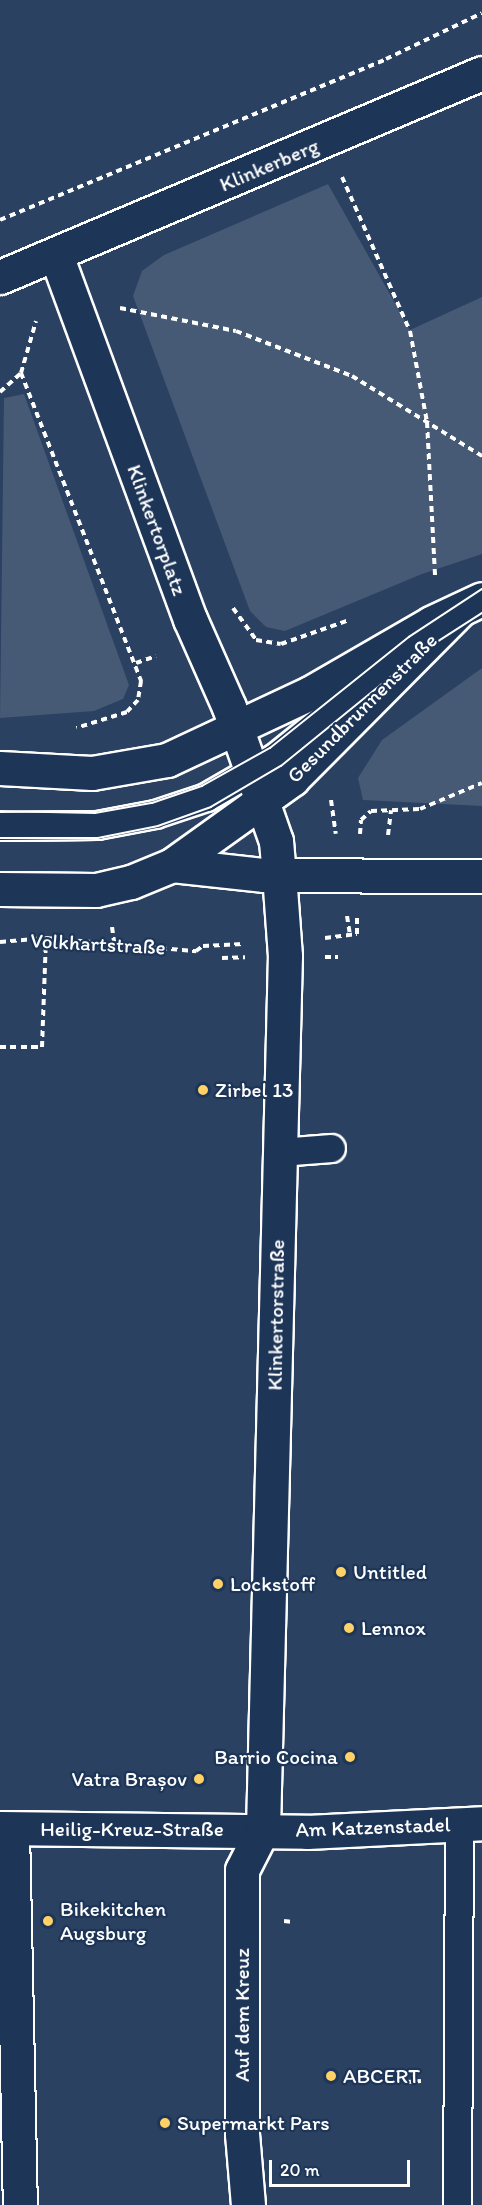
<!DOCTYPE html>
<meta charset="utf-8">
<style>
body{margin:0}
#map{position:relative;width:482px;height:2205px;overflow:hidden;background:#2a4161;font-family:Itim,sans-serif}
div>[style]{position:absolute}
.green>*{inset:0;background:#465975}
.path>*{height:4px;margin-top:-2px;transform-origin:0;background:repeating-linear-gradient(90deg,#fff 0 6px,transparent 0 10.5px)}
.roads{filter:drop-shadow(2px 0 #fff) drop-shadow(-2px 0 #fff) drop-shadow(0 2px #fff) drop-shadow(0 -2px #fff)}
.lane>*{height:27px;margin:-13.5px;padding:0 13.5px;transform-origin:13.5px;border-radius:13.5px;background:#1d3557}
.street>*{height:33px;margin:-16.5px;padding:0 16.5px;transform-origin:16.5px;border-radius:16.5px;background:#1d3557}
.secondary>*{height:33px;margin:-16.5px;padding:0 16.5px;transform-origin:16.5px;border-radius:16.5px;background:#1d3557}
.tram>*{height:1.5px;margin:-0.75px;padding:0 0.75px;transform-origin:0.75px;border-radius:0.75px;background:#fff}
.dots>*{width:16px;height:16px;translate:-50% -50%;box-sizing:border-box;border:3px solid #1d3557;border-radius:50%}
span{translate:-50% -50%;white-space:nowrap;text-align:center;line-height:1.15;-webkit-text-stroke:4.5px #1d3557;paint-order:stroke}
.street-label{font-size:21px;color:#fff}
.poi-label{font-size:21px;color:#fff}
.left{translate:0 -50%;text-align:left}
.right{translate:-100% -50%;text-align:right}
.scale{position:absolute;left:269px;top:2160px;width:141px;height:27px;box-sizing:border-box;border:3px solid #fff;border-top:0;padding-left:8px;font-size:18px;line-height:21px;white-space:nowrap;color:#fff;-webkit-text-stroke:4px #1d3557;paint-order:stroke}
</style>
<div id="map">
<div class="green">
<i style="clip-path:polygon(328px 184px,410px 330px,482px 297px,482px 554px,422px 574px,285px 631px,266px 627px,250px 611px,133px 296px,142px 271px,164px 255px)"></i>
<i style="clip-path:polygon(24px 394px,129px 685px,123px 699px,94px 711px,0 718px,4px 398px)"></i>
<i style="clip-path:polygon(482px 668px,482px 806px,363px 800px,358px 778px,382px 740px)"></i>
</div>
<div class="path">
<i style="left:342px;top:177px;width:168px;rotate:66.2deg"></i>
<i style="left:410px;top:331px;width:93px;rotate:79.4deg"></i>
<i style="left:427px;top:422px;width:154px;rotate:87deg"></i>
<i style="left:0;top:220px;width:418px;rotate:-22.6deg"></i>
<i style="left:386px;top:59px;width:106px;rotate:-25.6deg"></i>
<i style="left:120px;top:308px;width:118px;rotate:11.2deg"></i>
<i style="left:236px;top:331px;width:124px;rotate:21.2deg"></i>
<i style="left:352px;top:376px;width:153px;rotate:31.6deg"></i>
<i style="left:21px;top:373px;width:331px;rotate:68.7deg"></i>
<i style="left:141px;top:681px;width:19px;rotate:99deg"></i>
<i style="left:138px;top:700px;width:16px;rotate:133deg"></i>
<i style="left:127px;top:712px;width:53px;rotate:162.6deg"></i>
<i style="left:0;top:392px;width:28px;rotate:-42deg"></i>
<i style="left:21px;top:373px;width:54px;rotate:-73.9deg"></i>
<i style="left:233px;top:608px;width:39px;rotate:54deg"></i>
<i style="left:256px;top:640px;width:25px;rotate:9deg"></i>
<i style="left:281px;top:644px;width:72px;rotate:-19.4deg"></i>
<i style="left:136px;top:663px;width:21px;rotate:-19deg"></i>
<i style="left:331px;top:800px;width:34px;rotate:82deg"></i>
<i style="left:360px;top:834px;width:14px;rotate:-86deg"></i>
<i style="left:361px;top:820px;width:13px;rotate:-42deg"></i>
<i style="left:371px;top:811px;width:49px;rotate:-2.3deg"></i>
<i style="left:420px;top:809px;width:67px;rotate:-22.8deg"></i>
<i style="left:388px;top:835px;width:25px;rotate:-83deg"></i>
<i style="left:347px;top:916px;width:20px;rotate:81deg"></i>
<i style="left:112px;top:927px;width:15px;rotate:82deg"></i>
<i style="left:325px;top:938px;width:32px;rotate:-7deg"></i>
<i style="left:357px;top:934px;width:18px;rotate:-90deg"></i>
<i style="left:0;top:942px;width:46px;rotate:-5deg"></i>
<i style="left:46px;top:938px;width:151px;rotate:5deg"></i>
<i style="left:196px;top:951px;width:9px;rotate:-36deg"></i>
<i style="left:203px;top:946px;width:40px;rotate:-2.9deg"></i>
<i style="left:325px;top:957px;width:13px"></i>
<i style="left:222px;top:958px;width:23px;rotate:-2deg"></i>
<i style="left:0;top:1047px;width:42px"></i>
<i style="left:42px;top:1047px;width:109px;rotate:-87.9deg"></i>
<i style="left:284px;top:1921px;width:9px;rotate:6deg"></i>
<i style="left:407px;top:2082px;width:14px;rotate:-4deg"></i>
</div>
<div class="roads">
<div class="lane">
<i style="left:0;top:826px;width:97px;rotate:-0.6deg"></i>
<i style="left:97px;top:825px;width:59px;rotate:-10.7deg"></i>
<i style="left:155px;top:814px;width:54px;rotate:-18.4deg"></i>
<i style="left:206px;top:797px;width:80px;rotate:-30.1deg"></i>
<i style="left:275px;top:757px;width:137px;rotate:-38.8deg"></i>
<i style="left:280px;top:1152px;width:51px;rotate:-4.5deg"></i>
<i style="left:457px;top:2205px;width:381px;rotate:-89.7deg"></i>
</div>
<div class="street">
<i style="left:0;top:1828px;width:307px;rotate:0.7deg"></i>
<i style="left:307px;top:1832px;width:175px;rotate:-2.9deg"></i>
<i style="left:12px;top:1829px;width:376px;rotate:88.8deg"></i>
<i style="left:248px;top:2205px;width:71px;rotate:-94.8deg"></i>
<i style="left:242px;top:2134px;width:264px;rotate:-90deg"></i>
<i style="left:242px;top:1870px;width:46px;rotate:-62.9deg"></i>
<i style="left:263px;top:1829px;width:873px;rotate:-88.56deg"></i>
<i style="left:285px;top:956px;width:81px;rotate:-94.2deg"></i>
</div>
<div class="secondary">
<i style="left:56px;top:255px;width:388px;rotate:69.8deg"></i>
<i style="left:190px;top:619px;width:96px;rotate:66.1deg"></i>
<i style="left:229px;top:707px;width:142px;rotate:70.7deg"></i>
<i style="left:276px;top:841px;width:34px;rotate:85deg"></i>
<i style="left:0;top:277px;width:523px;rotate:-22.94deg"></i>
<i style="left:0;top:768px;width:92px;rotate:3.1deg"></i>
<i style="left:92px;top:773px;width:76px;rotate:-9.8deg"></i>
<i style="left:167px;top:760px;width:158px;rotate:-25.1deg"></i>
<i style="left:310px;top:693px;width:140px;rotate:-30deg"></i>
<i style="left:431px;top:623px;width:56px;rotate:-25.2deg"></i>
<i style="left:172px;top:865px;width:93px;rotate:6.2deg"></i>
<i style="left:264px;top:875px;width:218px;rotate:0.3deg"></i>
<i style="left:0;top:889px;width:96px;rotate:0.6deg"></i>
<i style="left:96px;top:890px;width:36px;rotate:-13deg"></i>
<i style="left:131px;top:882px;width:44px;rotate:-22.5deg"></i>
<i style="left:172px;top:865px;width:148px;rotate:-35.6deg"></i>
<i style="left:292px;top:779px;width:238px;rotate:-45.2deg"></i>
</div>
</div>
<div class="tram">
<i style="left:0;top:811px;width:95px;rotate:1.2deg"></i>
<i style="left:95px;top:813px;width:58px;rotate:-10deg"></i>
<i style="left:152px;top:803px;width:53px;rotate:-18.8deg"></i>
<i style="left:202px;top:786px;width:78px;rotate:-29.2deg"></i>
<i style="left:270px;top:748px;width:178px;rotate:-38.6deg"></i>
<i style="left:409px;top:637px;width:87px;rotate:-33.3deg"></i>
<i style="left:0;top:838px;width:98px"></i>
<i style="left:98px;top:838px;width:61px;rotate:-11.3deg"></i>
<i style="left:158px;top:826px;width:56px;rotate:-19.7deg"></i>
<i style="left:211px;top:807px;width:81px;rotate:-30.4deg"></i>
<i style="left:281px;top:766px;width:179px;rotate:-39.1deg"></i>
<i style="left:420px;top:653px;width:74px;rotate:-32.8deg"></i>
</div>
<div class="dots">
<i style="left:203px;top:1090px;background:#ffd166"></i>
<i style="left:341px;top:1572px;background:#ffd166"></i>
<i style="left:218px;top:1584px;background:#ffd166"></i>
<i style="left:349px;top:1628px;background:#ffd166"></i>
<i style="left:350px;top:1757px;background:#ffd166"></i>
<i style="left:199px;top:1779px;background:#ffd166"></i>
<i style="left:48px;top:1921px;background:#ffd166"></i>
<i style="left:331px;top:2076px;background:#ffd166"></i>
<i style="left:165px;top:2123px;background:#ffd166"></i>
</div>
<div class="street-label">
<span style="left:269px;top:165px;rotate:-23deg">Klinkerberg</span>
<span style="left:157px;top:530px;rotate:70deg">Klinkertorplatz</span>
<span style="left:362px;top:708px;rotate:-45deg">Gesundbrunnenstraße</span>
<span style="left:98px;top:944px;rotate:3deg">Volkhartstraße</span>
<span style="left:276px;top:1315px;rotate:-89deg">Klinkertorstraße</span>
<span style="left:373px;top:1827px;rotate:-2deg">Am Katzenstadel</span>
<span style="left:132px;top:1829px">Heilig-Kreuz-Straße</span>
<span style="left:242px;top:2015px;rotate:-90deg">Auf dem Kreuz</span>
</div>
<div class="poi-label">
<span class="left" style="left:215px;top:1090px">Zirbel 13</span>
<span class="left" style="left:353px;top:1572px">Untitled</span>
<span class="left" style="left:230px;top:1584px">Lockstoff</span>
<span class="left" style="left:361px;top:1628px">Lennox</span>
<span class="right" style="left:338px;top:1757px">Barrio Cocina</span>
<span class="right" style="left:187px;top:1779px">Vatra Brașov</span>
<span class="left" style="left:60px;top:1921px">Bikekitchen<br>Augsburg</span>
<span class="left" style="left:343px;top:2076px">ABCERT</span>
<span class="left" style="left:177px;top:2123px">Supermarkt Pars</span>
</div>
<div class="scale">20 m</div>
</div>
